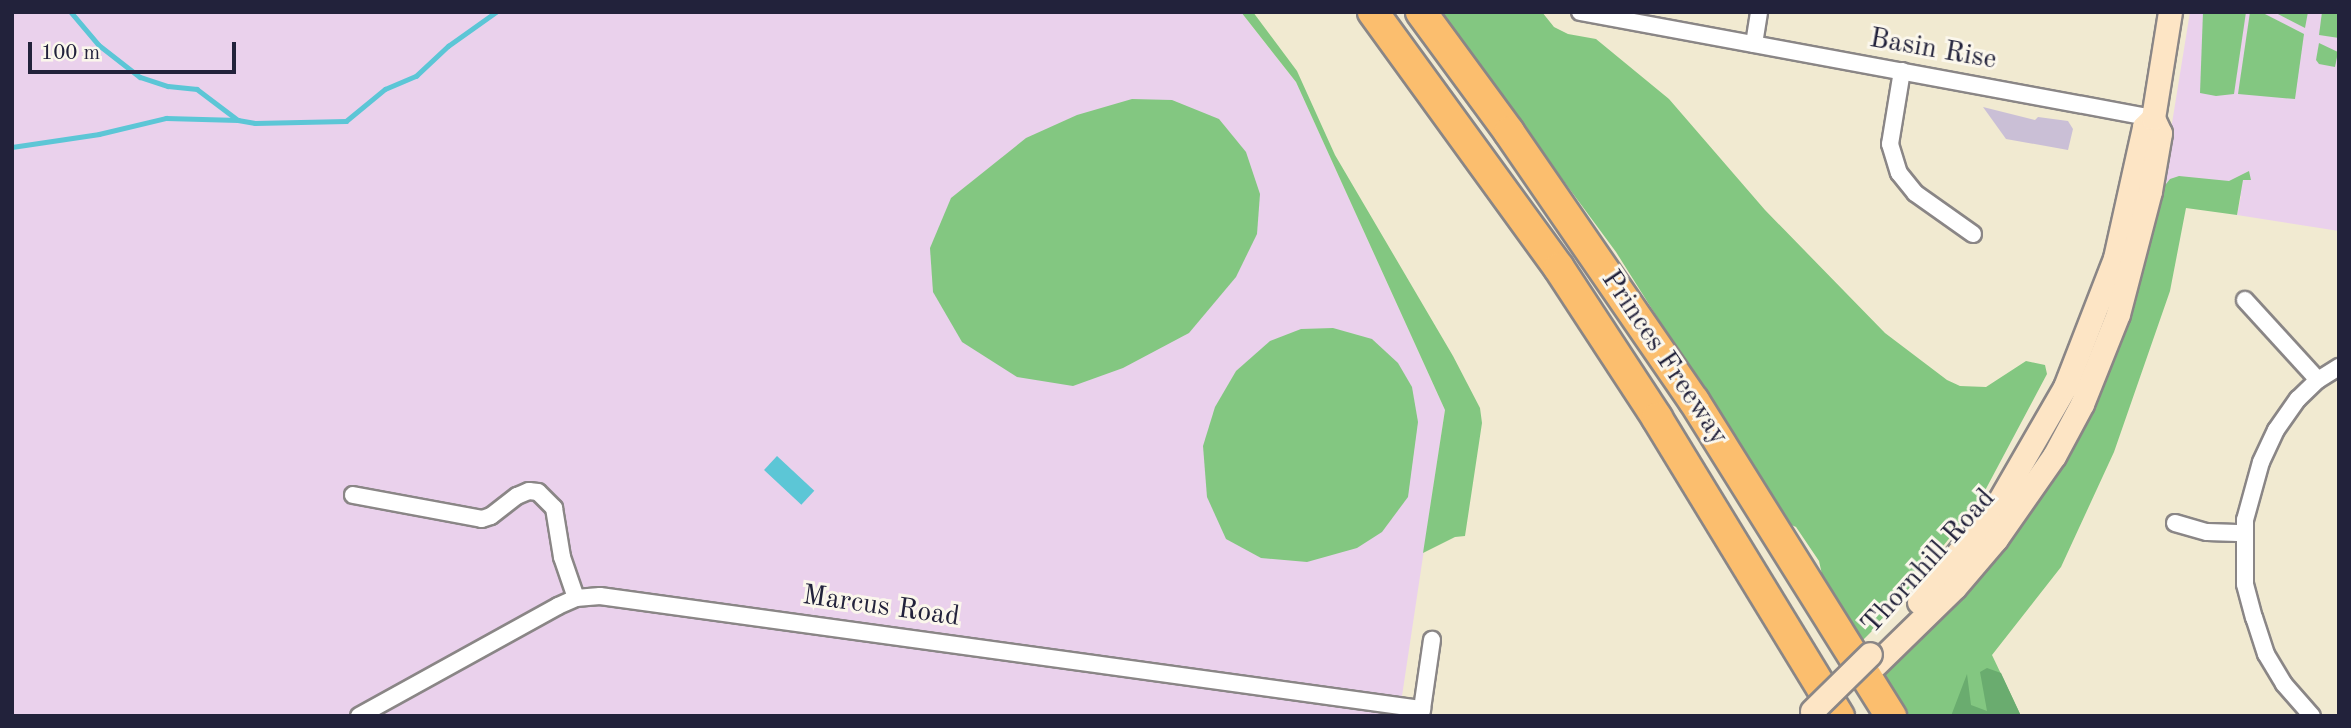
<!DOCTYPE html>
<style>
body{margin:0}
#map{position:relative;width:2351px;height:728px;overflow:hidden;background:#f1ead1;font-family:"Old Standard TT",serif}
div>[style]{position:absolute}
.built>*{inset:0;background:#ead1ec}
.industrial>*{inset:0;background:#cabfd6}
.green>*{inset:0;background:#83c781}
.forest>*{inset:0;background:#6aac6f}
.water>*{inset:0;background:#5cc6d6;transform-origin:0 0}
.stream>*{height:4.5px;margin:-2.25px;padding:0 2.25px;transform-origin:2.25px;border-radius:2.25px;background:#5cc6d6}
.roads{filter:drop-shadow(2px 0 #8a8686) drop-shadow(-2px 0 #8a8686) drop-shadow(0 2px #8a8686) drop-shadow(0 -2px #8a8686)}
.street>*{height:16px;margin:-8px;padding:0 8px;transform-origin:8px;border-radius:8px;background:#fff}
.secondary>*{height:23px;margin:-11.5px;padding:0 11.5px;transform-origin:11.5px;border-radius:11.5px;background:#fde5c5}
.highway>*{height:30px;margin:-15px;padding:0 15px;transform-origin:15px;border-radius:15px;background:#fbbe6e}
.bridges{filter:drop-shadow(2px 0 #8a8686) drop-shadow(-2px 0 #8a8686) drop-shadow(0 2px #8a8686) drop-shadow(0 -2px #8a8686)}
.secondary-bridge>*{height:23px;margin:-11.5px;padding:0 11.5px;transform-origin:11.5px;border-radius:11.5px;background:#fde5c5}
span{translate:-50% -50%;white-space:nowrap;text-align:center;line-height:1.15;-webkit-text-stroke:6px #fbf7ec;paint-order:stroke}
.street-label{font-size:28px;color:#22223b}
.frame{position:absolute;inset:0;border:14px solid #22223b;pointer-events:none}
.scale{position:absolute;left:28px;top:42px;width:208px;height:32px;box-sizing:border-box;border:4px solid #22223b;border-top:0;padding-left:9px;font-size:21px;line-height:24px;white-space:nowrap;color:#22223b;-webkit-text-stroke:5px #fbf7ec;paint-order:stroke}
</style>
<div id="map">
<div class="built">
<i style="clip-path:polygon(12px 12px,1241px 12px,1296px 82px,1445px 410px,1399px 716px,12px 716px)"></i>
<i style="clip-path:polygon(2190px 12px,2339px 12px,2339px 231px,2237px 215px,2241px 196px,2162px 185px)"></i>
</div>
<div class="industrial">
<i style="clip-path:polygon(1983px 107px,2035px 120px,2038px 117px,2068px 121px,2073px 129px,2068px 150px,2006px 139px)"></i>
</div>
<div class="green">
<i style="clip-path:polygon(1241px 12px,1253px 12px,1297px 71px,1335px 155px,1453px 356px,1480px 408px,1482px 423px,1465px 536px,1455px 537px,1423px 553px,1445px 410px,1296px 82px)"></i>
<i style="clip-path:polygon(1439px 12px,1542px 12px,1554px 27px,1568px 34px,1596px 39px,1669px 99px,1765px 210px,1885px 333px,1947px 380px,1960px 386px,1986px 387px,2026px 361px,2045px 365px,2047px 374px,1980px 500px,1887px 616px,1858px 645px,1823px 579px,1819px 561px,1796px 527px,1787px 523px,1616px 252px)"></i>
<i style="clip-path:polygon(2203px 12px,2246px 12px,2234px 94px,2216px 96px,2200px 93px)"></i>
<i style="clip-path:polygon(2250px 12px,2261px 12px,2304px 34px,2295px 99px,2238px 94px)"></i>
<i style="clip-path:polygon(2274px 12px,2308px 12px,2305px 28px)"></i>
<i style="clip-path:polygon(2322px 12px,2339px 12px,2339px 38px,2319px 35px)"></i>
<i style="clip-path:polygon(2319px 43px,2338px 52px,2335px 67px,2319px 64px,2316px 60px)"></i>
<i style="clip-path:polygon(1132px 99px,1172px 100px,1219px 119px,1246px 152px,1260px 194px,1257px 234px,1236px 277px,1189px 333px,1123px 368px,1073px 386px,1017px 377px,962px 342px,933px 292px,930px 248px,951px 198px,1026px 138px,1077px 115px)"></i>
<i style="clip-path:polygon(2249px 171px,2251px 180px,2243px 180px,2237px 215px,2186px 208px,2170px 291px,2114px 452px,2061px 567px,1992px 655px,2021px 716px,1900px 716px,1878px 678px,1967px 588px,1995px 556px,2034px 505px,2078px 437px,2120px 343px,2162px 189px,2170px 179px,2179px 176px,2229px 181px)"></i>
<i style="clip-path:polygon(1333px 328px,1372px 339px,1398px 363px,1412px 387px,1418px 422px,1408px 497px,1382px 532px,1357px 548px,1307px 562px,1261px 558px,1226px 539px,1207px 497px,1203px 446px,1215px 407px,1236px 371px,1270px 341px,1301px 329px)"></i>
</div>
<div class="forest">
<i style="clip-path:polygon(1987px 668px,2001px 673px,2021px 716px,1951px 716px,1967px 674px,1971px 705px,1987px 711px,1980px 672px)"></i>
</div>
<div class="water">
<i style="left:777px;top:456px;width:51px;height:19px;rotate:43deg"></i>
</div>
<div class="stream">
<i style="left:71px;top:12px;width:43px;rotate:49.7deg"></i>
<i style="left:99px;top:45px;width:52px;rotate:38deg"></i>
<i style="left:140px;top:77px;width:29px;rotate:18deg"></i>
<i style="left:168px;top:86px;width:29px;rotate:6deg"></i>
<i style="left:197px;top:89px;width:51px;rotate:37.1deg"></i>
<i style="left:238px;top:120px;width:17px;rotate:10deg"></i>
<i style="left:255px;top:123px;width:91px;rotate:-1.3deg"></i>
<i style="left:346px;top:121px;width:50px;rotate:-39.4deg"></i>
<i style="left:385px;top:89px;width:34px;rotate:-23deg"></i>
<i style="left:416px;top:76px;width:44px;rotate:-43.2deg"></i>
<i style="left:448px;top:46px;width:59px;rotate:-35.3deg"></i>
<i style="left:12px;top:147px;width:88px;rotate:-8.5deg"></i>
<i style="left:99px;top:134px;width:69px;rotate:-13.4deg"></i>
<i style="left:166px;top:118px;width:72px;rotate:1.6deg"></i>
</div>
<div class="roads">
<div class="street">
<i style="left:1580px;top:12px;width:583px;rotate:10.48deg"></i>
<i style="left:1754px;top:44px;width:32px;rotate:-81deg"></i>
<i style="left:1902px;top:71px;width:74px;rotate:99.3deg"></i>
<i style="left:1890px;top:144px;width:30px;rotate:73deg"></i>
<i style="left:1899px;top:173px;width:26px;rotate:51deg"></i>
<i style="left:1915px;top:193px;width:71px;rotate:35.3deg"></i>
<i style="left:2245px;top:300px;width:108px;rotate:47.6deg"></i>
<i style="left:353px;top:495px;width:131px;rotate:10.5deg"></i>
<i style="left:482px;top:519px;width:9px;rotate:-18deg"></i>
<i style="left:491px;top:516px;width:33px;rotate:-38deg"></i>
<i style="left:517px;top:496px;width:13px;rotate:-23deg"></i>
<i style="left:529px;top:491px;width:9px;rotate:6deg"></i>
<i style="left:538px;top:492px;width:23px;rotate:45deg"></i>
<i style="left:554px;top:508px;width:50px;rotate:80.7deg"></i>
<i style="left:562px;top:557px;width:43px;rotate:71.1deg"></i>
<i style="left:2175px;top:523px;width:33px;rotate:16deg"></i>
<i style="left:2207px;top:532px;width:38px;rotate:2deg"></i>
<i style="left:359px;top:716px;width:227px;rotate:-28.9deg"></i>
<i style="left:558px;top:606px;width:20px;rotate:-24deg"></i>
<i style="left:576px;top:598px;width:24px;rotate:-5deg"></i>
<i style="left:600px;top:596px;width:830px;rotate:7.83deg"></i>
<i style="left:1421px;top:716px;width:77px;rotate:-81.8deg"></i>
<i style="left:2312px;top:716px;width:43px;rotate:-131.2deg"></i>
<i style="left:2284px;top:684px;width:35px;rotate:-121deg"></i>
<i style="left:2266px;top:654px;width:38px;rotate:-108deg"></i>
<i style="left:2254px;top:618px;width:35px;rotate:-105deg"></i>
<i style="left:2245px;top:584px;width:64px;rotate:-90deg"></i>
<i style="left:2245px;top:520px;width:60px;rotate:-74.6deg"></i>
<i style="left:2261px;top:462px;width:35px;rotate:-65deg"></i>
<i style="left:2276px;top:430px;width:38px;rotate:-55deg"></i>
<i style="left:2298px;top:399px;width:28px;rotate:-44deg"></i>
<i style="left:2318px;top:380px;width:25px;rotate:-32deg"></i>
</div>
<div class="secondary">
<i style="left:1919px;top:602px;width:127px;rotate:-51.4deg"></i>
<i style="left:1998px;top:503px;width:134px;rotate:-60deg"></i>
<i style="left:2065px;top:387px;width:138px;rotate:-68.8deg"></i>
<i style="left:2115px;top:258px;width:134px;rotate:-77.5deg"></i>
<i style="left:2144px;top:127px;width:13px;rotate:-45deg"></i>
<i style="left:1876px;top:664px;width:110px;rotate:-44.3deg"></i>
<i style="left:1955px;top:587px;width:63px;rotate:-49.5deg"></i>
<i style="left:1996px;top:539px;width:101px;rotate:-55.1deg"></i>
<i style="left:2054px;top:456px;width:59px;rotate:-61.7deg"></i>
<i style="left:2082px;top:404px;width:97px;rotate:-68.2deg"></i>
<i style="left:2118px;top:314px;width:127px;rotate:-75.4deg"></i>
<i style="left:2150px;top:191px;width:59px;rotate:-80.2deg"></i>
<i style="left:2160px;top:133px;width:17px;rotate:-115deg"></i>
<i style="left:2153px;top:118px;width:107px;rotate:-80.9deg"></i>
</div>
<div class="highway">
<i style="left:1373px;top:12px;width:316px;rotate:54deg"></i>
<i style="left:1559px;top:268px;width:179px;rotate:56.8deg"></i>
<i style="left:1657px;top:418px;width:349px;rotate:58.6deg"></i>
<i style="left:1421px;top:12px;width:149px;rotate:53.7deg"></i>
<i style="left:1509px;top:132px;width:326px;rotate:55.5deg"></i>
<i style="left:1694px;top:401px;width:372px;rotate:58deg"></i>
</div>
</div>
<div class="bridges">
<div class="secondary-bridge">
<i style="left:1812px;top:711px;width:81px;rotate:-44.5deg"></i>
</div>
</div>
<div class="street-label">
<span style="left:1933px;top:50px;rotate:10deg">Basin Rise</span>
<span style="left:1664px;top:358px;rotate:56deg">Princes Freeway</span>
<span style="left:1929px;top:562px;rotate:-48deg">Thornhill Road</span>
<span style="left:881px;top:607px;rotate:8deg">Marcus Road</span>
</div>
<div class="frame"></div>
<div class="scale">100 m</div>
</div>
